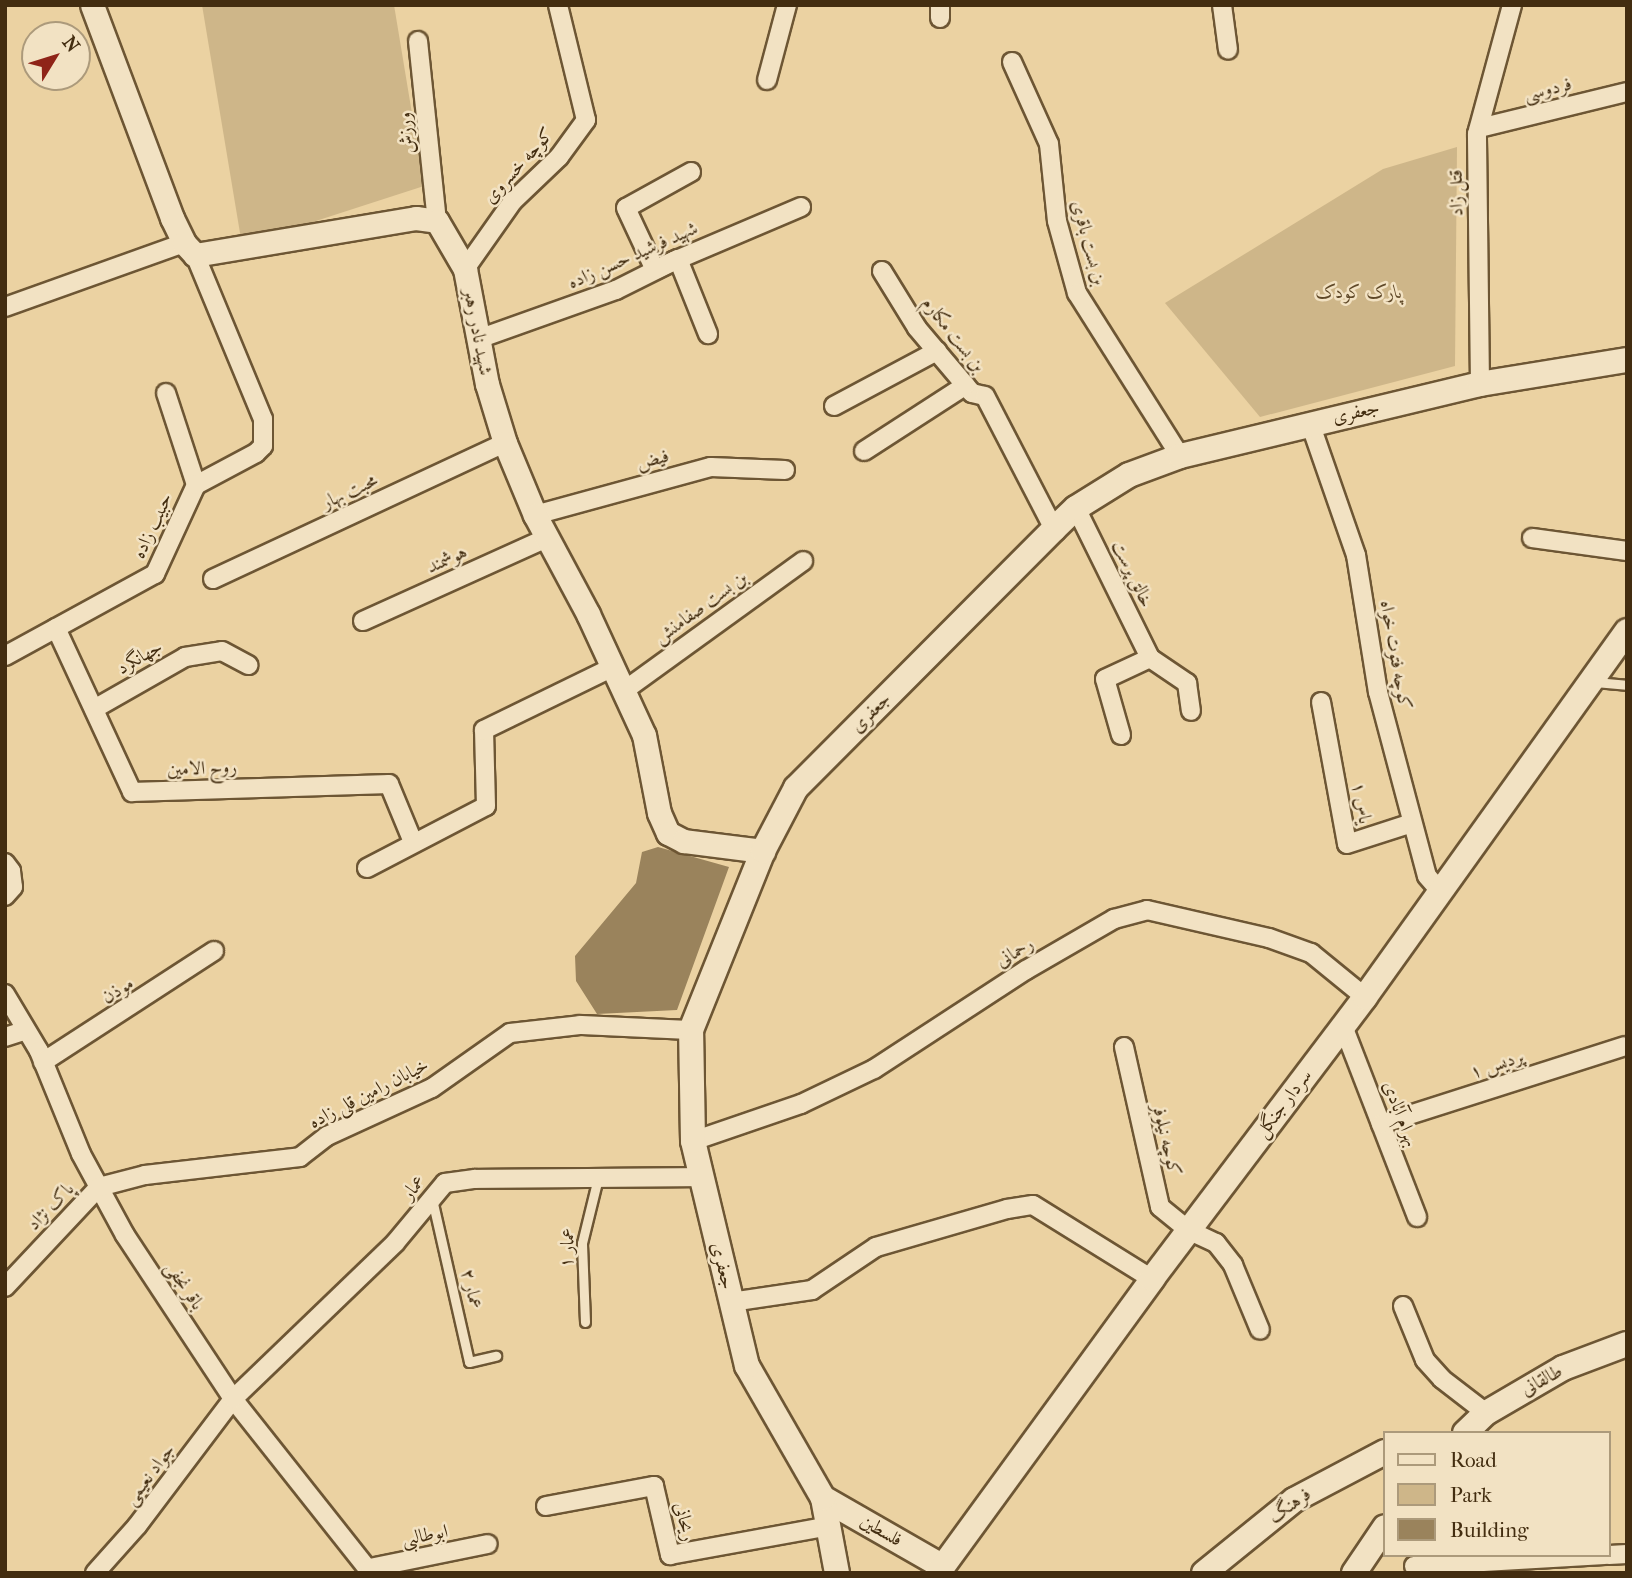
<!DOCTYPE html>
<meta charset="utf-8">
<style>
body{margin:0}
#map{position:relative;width:1632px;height:1578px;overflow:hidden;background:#ebd2a2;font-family:"IM FELL French Canon",Amiri,serif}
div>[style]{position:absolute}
.green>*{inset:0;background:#ceb689}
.building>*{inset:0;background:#9a835c}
.roads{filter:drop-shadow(2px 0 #6d5634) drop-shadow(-2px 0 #6d5634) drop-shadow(0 2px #6d5634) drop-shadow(0 -2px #6d5634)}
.service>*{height:9px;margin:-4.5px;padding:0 4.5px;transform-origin:4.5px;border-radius:4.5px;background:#f2e2c3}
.minor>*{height:18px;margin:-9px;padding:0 9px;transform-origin:9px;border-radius:9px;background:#f2e2c3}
.tertiary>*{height:23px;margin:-11.5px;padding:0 11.5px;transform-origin:11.5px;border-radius:11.5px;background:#f2e2c3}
.secondary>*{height:24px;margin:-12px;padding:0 12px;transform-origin:12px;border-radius:12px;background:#f2e2c3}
span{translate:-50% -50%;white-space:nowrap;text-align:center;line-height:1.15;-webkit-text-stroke:5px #f2e2c3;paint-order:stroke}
.street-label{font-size:19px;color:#432d10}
.park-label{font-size:19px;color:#5f4828;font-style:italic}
.frame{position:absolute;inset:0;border:7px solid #432d10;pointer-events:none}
.legend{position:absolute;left:1383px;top:1431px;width:228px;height:126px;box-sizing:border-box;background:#f2e2c3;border:2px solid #ac9a7b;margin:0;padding:9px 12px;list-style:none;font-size:21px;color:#432d10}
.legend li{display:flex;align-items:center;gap:14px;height:35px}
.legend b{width:35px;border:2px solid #ac9a7b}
.north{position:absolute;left:21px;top:21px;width:70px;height:70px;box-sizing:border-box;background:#f2e2c3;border:2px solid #ac9a7b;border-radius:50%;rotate:52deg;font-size:19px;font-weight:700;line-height:28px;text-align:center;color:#432d10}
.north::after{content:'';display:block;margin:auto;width:24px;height:32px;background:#8f2418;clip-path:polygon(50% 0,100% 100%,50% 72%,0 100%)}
</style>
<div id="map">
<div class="green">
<i style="clip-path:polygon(202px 5px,394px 5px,424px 186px,242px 245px)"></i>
<i style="clip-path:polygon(1457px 147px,1455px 366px,1260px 417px,1165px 303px,1383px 169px)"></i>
</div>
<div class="building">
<i style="clip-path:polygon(658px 847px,729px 867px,677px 1010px,597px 1014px,576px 981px,575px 956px,636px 883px,642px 852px)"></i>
</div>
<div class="roads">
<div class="service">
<i style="left:1594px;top:682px;width:33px;rotate:5deg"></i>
<i style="left:432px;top:1199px;width:167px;rotate:77.2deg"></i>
<i style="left:469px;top:1362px;width:28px;rotate:-13deg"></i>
<i style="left:585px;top:1322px;width:79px;rotate:-92.2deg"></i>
<i style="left:582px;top:1243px;width:67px;rotate:-76.2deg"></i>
</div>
<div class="minor">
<i style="left:940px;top:5px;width:13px;rotate:90deg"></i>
<i style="left:1222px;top:5px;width:45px;rotate:82.4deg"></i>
<i style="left:418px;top:41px;width:181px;rotate:84deg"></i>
<i style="left:1012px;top:62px;width:90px;rotate:65.7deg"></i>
<i style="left:1049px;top:144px;width:77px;rotate:84.1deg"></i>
<i style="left:1057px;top:221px;width:75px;rotate:74.5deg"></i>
<i style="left:1077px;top:293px;width:193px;rotate:57.7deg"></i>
<i style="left:767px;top:80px;width:78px;rotate:-75.1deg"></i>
<i style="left:1479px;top:128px;width:152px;rotate:-13.7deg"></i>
<i style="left:691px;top:172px;width:74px;rotate:151deg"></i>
<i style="left:626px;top:208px;width:68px;rotate:64.9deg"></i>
<i style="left:655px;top:270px;width:25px;rotate:-26deg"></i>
<i style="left:678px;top:259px;width:81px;rotate:68.2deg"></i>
<i style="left:465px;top:269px;width:83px;rotate:-54.8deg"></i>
<i style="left:513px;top:201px;width:64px;rotate:-43.7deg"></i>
<i style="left:559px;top:157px;width:46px;rotate:-53.9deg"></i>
<i style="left:586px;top:120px;width:118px;rotate:-103.7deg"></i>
<i style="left:882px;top:271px;width:67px;rotate:58.4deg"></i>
<i style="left:917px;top:328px;width:85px;rotate:49.8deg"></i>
<i style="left:972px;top:393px;width:13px;rotate:13deg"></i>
<i style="left:985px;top:396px;width:150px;rotate:62.6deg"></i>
<i style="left:5px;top:307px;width:190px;rotate:-19.7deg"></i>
<i style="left:481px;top:338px;width:143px;rotate:-19.6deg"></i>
<i style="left:616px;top:290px;width:65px;rotate:-26.6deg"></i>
<i style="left:674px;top:261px;width:138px;rotate:-23deg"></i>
<i style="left:1480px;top:384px;width:250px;rotate:-90.7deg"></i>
<i style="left:1477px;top:134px;width:134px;rotate:-74.8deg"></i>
<i style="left:166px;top:393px;width:97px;rotate:71.9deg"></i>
<i style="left:834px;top:406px;width:117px;rotate:-28.1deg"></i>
<i style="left:1310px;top:423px;width:140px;rotate:70.8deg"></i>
<i style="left:1356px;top:555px;width:139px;rotate:80.9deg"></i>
<i style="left:1378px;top:692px;width:190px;rotate:75.1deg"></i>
<i style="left:1427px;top:876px;width:21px;rotate:49deg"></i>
<i style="left:864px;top:451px;width:121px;rotate:-32.9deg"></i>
<i style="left:1076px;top:508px;width:167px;rotate:63.7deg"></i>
<i style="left:535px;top:515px;width:182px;rotate:-15.3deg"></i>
<i style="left:711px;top:467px;width:74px;rotate:2.3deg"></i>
<i style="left:1532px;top:538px;width:96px;rotate:7.8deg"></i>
<i style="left:213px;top:579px;width:322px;rotate:-25deg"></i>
<i style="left:363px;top:621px;width:204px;rotate:-24.3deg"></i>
<i style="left:56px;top:628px;width:181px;rotate:65.1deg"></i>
<i style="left:132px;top:792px;width:257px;rotate:-1.8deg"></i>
<i style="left:389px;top:784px;width:63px;rotate:67.5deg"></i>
<i style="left:5px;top:656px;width:171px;rotate:-28.7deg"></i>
<i style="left:155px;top:574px;width:98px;rotate:-65.3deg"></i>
<i style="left:196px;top:485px;width:68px;rotate:-28.1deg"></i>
<i style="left:256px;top:453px;width:10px;rotate:-45deg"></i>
<i style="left:263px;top:446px;width:27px;rotate:-90deg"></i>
<i style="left:263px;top:419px;width:178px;rotate:-112.5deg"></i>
<i style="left:625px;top:690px;width:220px;rotate:-35.9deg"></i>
<i style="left:1321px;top:702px;width:144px;rotate:79.6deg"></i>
<i style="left:1347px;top:844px;width:68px;rotate:-17.9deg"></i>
<i style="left:94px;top:709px;width:105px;rotate:-29.7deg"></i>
<i style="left:185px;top:657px;width:37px;rotate:-9deg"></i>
<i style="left:222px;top:651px;width:30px;rotate:28deg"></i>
<i style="left:1121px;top:735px;width:58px;rotate:-105.9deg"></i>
<i style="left:1105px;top:679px;width:50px;rotate:-25deg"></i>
<i style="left:1150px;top:658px;width:45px;rotate:34deg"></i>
<i style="left:1187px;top:683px;width:28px;rotate:82deg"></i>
<i style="left:5px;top:863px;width:10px;rotate:53deg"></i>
<i style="left:11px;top:871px;width:16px;rotate:83deg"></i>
<i style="left:13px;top:887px;width:12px;rotate:132deg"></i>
<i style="left:367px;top:868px;width:134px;rotate:-27.5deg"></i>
<i style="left:486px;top:806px;width:76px;rotate:-91.5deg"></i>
<i style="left:484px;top:730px;width:144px;rotate:-26deg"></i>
<i style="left:5px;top:994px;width:66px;rotate:59.2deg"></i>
<i style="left:39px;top:1051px;width:111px;rotate:67.8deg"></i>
<i style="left:81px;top:1154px;width:92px;rotate:61.5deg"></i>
<i style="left:125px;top:1235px;width:196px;rotate:56.6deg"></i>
<i style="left:233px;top:1399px;width:222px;rotate:51.6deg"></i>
<i style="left:1343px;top:1026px;width:205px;rotate:68.8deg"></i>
<i style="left:5px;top:1037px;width:22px;rotate:-18deg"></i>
<i style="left:1124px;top:1047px;width:164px;rotate:77.3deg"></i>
<i style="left:1160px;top:1207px;width:36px;rotate:39deg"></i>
<i style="left:1188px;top:1230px;width:31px;rotate:25deg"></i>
<i style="left:1216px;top:1243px;width:28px;rotate:52deg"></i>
<i style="left:1233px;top:1265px;width:70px;rotate:67.4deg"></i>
<i style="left:43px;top:1062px;width:204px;rotate:-33deg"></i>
<i style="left:1381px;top:1124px;width:256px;rotate:-17.7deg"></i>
<i style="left:693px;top:1141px;width:114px;rotate:-18.9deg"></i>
<i style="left:801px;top:1104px;width:81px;rotate:-25.6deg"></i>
<i style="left:874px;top:1069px;width:181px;rotate:-33.1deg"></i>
<i style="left:1026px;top:970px;width:102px;rotate:-30.1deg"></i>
<i style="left:1114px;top:919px;width:34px;rotate:-15deg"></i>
<i style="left:1147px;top:910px;width:125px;rotate:12.9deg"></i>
<i style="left:1269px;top:938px;width:45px;rotate:19.7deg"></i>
<i style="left:1311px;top:953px;width:70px;rotate:39.2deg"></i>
<i style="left:5px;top:1287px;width:137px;rotate:-46.8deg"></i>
<i style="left:99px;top:1187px;width:48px;rotate:-14.6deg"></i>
<i style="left:145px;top:1175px;width:156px;rotate:-6.6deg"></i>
<i style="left:300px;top:1157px;width:34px;rotate:-38deg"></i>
<i style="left:327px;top:1136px;width:115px;rotate:-24.6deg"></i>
<i style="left:432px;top:1088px;width:95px;rotate:-35.2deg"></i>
<i style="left:510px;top:1033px;width:70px;rotate:-6.5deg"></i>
<i style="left:580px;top:1025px;width:111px;rotate:2.6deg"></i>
<i style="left:731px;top:1302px;width:82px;rotate:-8.4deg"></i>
<i style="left:812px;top:1290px;width:77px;rotate:-33.9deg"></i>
<i style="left:876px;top:1247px;width:136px;rotate:-16.2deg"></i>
<i style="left:1007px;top:1209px;width:26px;rotate:-9deg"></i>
<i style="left:1033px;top:1205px;width:140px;rotate:31.9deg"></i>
<i style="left:1403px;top:1306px;width:58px;rotate:67.8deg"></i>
<i style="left:1425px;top:1360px;width:25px;rotate:48deg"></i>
<i style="left:1442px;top:1379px;width:56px;rotate:37.7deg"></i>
<i style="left:546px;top:1506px;width:110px;rotate:-10.5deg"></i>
<i style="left:654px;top:1486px;width:71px;rotate:76.9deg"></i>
<i style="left:670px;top:1555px;width:163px;rotate:-10.3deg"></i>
<i style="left:1609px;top:1555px;width:18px;rotate:-3deg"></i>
<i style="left:1414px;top:1566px;width:191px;rotate:-3.3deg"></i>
<i style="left:370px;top:1568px;width:120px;rotate:-11.5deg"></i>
<i style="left:95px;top:1573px;width:63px;rotate:-48.2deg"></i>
<i style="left:137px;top:1526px;width:159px;rotate:-52.9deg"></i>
<i style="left:233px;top:1399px;width:225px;rotate:-43.9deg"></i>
<i style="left:395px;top:1243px;width:78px;rotate:-50.2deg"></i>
<i style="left:445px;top:1183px;width:30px;rotate:-8deg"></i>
<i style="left:475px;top:1179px;width:225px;rotate:-0.5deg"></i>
</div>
<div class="tertiary">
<i style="left:92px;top:5px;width:228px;rotate:69.4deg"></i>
<i style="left:172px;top:218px;width:28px;rotate:64deg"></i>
<i style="left:184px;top:243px;width:16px;rotate:47deg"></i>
<i style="left:195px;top:255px;width:224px;rotate:-9.5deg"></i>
<i style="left:416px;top:218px;width:21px;rotate:8deg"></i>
<i style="left:437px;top:221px;width:56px;rotate:59.7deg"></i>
<i style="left:465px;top:269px;width:117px;rotate:79.2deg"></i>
<i style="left:487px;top:384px;width:62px;rotate:73deg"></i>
<i style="left:505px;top:443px;width:78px;rotate:67.4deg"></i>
<i style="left:535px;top:515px;width:112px;rotate:61.8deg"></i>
<i style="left:588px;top:614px;width:133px;rotate:65.2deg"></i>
<i style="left:644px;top:735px;width:79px;rotate:79.1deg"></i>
<i style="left:659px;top:813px;width:22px;rotate:66deg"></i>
<i style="left:668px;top:833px;width:18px;rotate:27deg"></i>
<i style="left:684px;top:841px;width:80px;rotate:7.2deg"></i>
</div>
<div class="secondary">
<i style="left:1465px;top:1433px;width:29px;rotate:-44deg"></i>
<i style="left:1486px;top:1413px;width:89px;rotate:-30.3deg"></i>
<i style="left:1563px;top:1368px;width:68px;rotate:-20.6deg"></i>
<i style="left:823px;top:1498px;width:135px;rotate:29.8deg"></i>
<i style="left:837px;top:1573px;width:76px;rotate:-100.6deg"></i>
<i style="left:823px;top:1498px;width:152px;rotate:-119.9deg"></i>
<i style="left:747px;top:1366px;width:231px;rotate:-103.5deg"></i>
<i style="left:693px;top:1141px;width:111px;rotate:-91deg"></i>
<i style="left:691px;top:1030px;width:193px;rotate:-68.1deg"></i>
<i style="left:763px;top:851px;width:71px;rotate:-62.4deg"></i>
<i style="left:796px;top:788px;width:366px;rotate:-45.1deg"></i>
<i style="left:1054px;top:529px;width:30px;rotate:-44deg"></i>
<i style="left:1076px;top:508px;width:62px;rotate:-31.9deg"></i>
<i style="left:1129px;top:475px;width:54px;rotate:-20.4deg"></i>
<i style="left:1180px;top:456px;width:309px;rotate:-13.5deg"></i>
<i style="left:1480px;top:384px;width:149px;rotate:-9.3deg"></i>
<i style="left:938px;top:1573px;width:364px;rotate:-53.9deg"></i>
<i style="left:1152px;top:1279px;width:353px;rotate:-52.9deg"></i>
<i style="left:1365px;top:997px;width:450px;rotate:-54.4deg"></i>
<i style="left:1204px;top:1573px;width:116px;rotate:-39deg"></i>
<i style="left:1294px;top:1500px;width:103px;rotate:-27.8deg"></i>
<i style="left:1354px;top:1573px;width:55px;rotate:-56deg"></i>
</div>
</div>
<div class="street-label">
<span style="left:1548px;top:90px;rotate:-14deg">فردوسی</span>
<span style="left:407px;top:133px;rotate:-96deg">ورزش</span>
<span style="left:519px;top:166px;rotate:-48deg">کوچه خسروی</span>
<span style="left:1457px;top:193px;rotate:-91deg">قتل زاد</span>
<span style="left:1088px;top:243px;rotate:75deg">بن بست باقری</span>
<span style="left:633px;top:256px;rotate:-24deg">شهید فرشید حسن زاده</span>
<span style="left:477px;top:332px;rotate:79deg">شهید نادر رهبر</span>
<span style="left:953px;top:335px;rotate:52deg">بن بست مکارم</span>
<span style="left:1356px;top:413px;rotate:-13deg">جعفری</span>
<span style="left:653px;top:460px;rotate:-14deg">فیض</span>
<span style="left:350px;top:492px;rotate:-25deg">محبت بهار</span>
<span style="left:153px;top:526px;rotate:-65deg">حبیب زاده</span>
<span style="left:447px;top:560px;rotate:-24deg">هوشمند</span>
<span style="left:1132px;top:574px;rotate:64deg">خالق پرست</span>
<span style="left:701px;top:608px;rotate:-36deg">بن بست صفامنش</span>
<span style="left:1395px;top:655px;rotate:80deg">کوچه فتوت خواه</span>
<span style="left:140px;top:658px;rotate:-30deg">جهانگرد</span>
<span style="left:871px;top:713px;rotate:-45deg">جعفری</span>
<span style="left:202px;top:769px;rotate:-2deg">روح الامین</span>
<span style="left:1361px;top:803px;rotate:80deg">یاس ۱</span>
<span style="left:1015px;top:953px;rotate:-31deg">رحمانی</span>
<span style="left:118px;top:991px;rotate:-33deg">موذن</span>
<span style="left:1497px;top:1065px;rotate:-18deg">پردیس ۱</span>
<span style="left:369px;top:1094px;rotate:-27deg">خیابان رامین قلی زاده</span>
<span style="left:1284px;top:1104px;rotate:-53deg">سردار جنگل</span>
<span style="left:1400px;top:1114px;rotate:69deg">بهرام آبادی</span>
<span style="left:1166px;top:1140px;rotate:77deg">کوچه نیلوفر</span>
<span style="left:414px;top:1188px;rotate:-50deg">عمار</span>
<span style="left:51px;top:1207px;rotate:-46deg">پاک نژاد</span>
<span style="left:568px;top:1248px;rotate:-86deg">عمار ۱</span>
<span style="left:722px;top:1266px;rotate:76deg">جعفری</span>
<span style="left:184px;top:1286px;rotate:56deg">باقر نجفی</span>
<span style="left:471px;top:1289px;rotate:77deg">عمار ۲</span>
<span style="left:1542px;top:1381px;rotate:-29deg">طالقانی</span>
<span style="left:150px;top:1475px;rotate:-53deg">جواد نعیمی</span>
<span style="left:1290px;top:1506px;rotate:-35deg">فرهنگ</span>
<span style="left:684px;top:1522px;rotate:77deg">ریحانی</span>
<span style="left:881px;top:1531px;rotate:30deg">فلسطین</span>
<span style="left:425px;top:1536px;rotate:-11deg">ابوطالبی</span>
</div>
<div class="park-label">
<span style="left:1359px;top:293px">پارک کودک</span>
</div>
<div class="frame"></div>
<ul class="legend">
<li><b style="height:9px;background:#f2e2c3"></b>Road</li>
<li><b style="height:19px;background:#ceb689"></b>Park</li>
<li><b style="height:19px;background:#9a835c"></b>Building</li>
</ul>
<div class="north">N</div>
</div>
